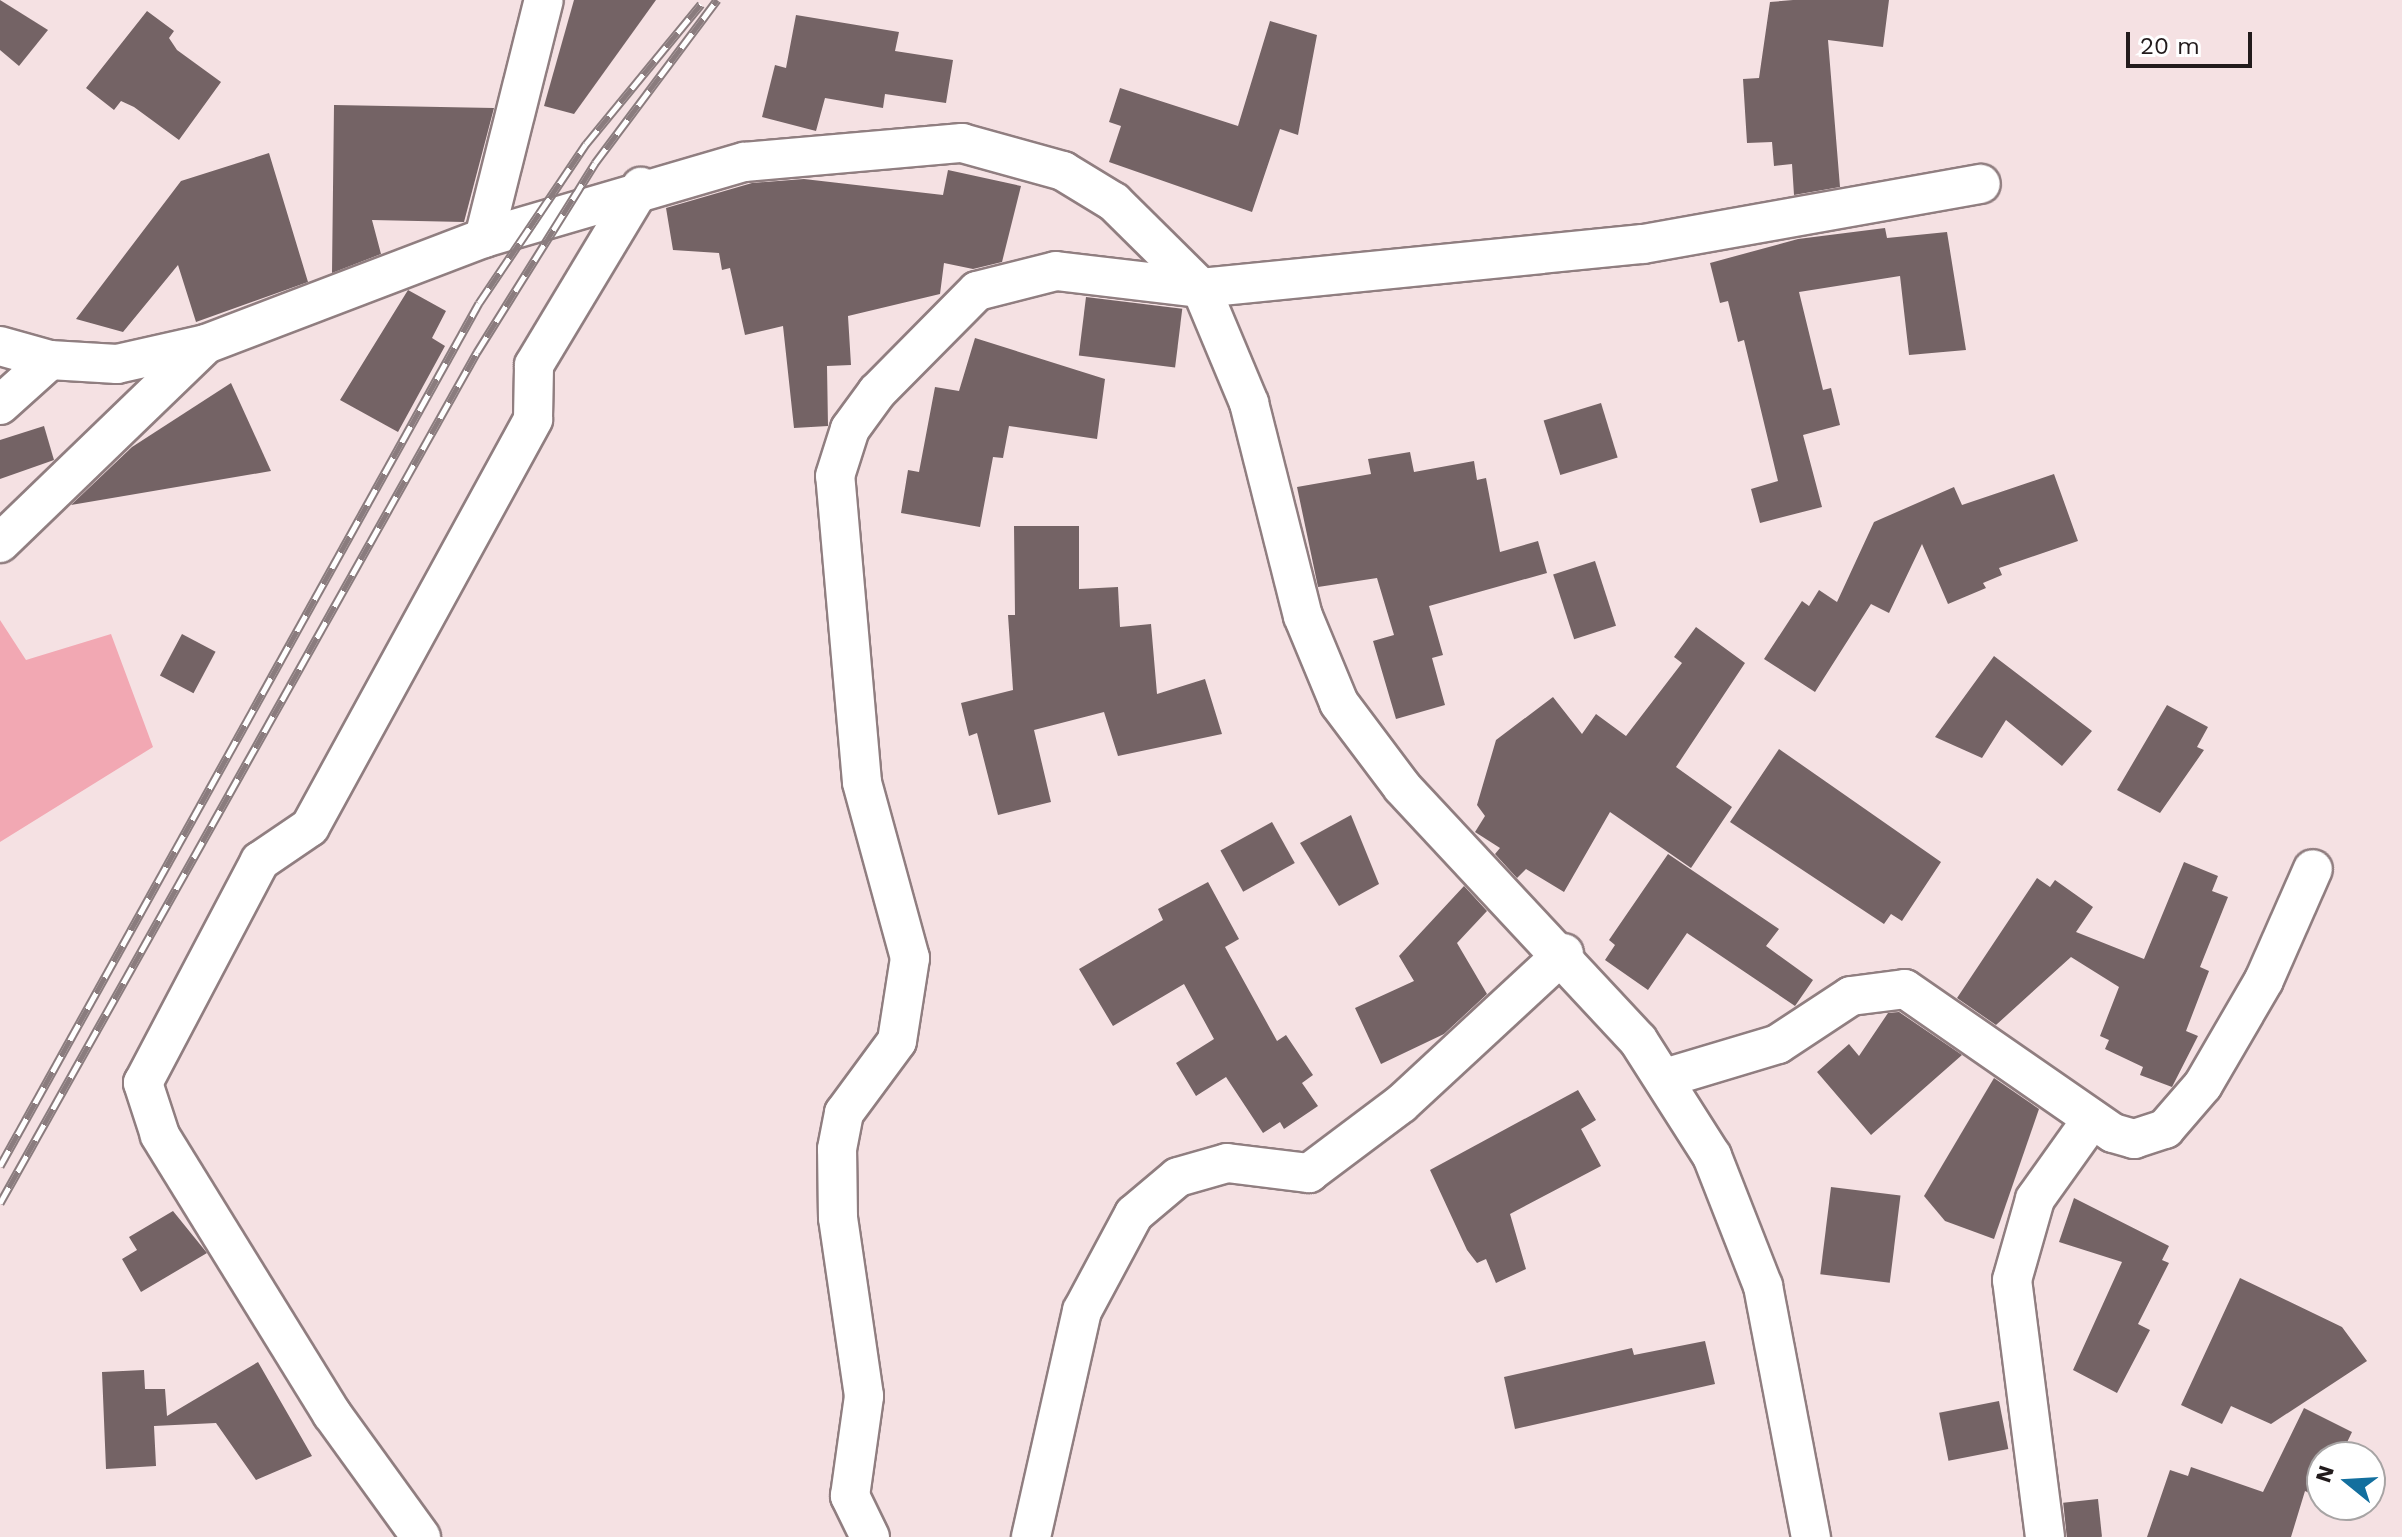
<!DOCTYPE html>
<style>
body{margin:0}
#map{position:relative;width:2402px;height:1537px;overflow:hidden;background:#f5e1e3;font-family:"Work Sans",sans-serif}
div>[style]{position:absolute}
.green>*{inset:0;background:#f2a8b3}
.building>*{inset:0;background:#746365;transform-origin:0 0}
.roads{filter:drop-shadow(2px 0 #907e80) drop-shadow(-2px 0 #907e80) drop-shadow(0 2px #907e80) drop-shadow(0 -2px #907e80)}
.street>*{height:38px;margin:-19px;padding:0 19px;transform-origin:19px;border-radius:19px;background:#fff}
.rail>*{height:9px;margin-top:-4.5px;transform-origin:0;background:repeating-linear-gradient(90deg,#fff 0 18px,#8a7c7e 0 36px);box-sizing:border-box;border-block:2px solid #8a7c7e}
span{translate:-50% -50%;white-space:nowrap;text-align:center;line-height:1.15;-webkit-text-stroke:8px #fff;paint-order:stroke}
.north{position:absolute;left:2306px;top:1441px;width:80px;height:80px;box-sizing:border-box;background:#fff;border:2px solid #a7a4a4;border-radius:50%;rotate:288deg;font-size:22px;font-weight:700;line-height:32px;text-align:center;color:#221b1c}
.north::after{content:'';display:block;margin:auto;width:28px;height:36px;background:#136f9e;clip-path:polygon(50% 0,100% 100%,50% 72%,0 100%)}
.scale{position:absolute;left:2126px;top:32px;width:126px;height:36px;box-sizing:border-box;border:4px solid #221b1c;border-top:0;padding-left:10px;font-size:24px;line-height:28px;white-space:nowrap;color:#221b1c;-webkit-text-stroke:6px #fff;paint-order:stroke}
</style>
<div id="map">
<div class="green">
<i style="clip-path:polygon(0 620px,26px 660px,111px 634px,153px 747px,0 842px)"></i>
</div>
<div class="building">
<i style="clip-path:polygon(0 0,48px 30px,19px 66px,0 50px)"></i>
<i style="clip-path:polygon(574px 0,656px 0,574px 114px,544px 106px)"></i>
<i style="clip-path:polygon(1793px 0,1889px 0,1883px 47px,1828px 40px,1840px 187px,1794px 195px,1792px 164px,1774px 166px,1772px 142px,1747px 143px,1743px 79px,1759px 78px,1770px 2px)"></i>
<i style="clip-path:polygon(147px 11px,174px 31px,169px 38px,177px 50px,221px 82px,179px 140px,134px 107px,121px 101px,114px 110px,86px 88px)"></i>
<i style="clip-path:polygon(796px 15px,899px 32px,895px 51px,953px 60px,946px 103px,885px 94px,883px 108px,825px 98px,816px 131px,762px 117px,775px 65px,786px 68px)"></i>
<i style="clip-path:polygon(1270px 21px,1317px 35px,1298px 135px,1280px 129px,1252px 212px,1109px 162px,1121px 126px,1109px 122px,1120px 88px,1238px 126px)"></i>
<i style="clip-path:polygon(334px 105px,494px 108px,464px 222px,372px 220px,381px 254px,332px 273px)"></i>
<i style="clip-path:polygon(269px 153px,308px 282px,196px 322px,178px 265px,123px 332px,76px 319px,181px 181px)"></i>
<i style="clip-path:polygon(948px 170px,1021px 186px,1002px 262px,973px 269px,944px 263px,940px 294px,848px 316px,851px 365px,827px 366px,828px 426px,794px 428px,783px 326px,745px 335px,730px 268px,722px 270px,719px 253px,673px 250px,666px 208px,752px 183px,804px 179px,943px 195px)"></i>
<i style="clip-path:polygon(1885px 228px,1887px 238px,1947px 232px,1966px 350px,1909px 355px,1900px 276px,1799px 292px,1823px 390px,1831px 388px,1840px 425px,1803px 435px,1822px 507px,1760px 523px,1751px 489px,1778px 481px,1744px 340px,1738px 342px,1728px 301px,1720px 303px,1710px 263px,1798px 239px)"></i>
<i style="clip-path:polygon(408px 290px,446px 311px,432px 338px,445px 346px,398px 432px,340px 400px)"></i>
<i style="left:1086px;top:297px;width:97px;height:59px;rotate:7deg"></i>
<i style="clip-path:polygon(975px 338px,1105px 379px,1097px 439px,1009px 426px,1003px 458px,993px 457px,980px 527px,901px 513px,908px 470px,919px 472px,935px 387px,959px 391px)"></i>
<i style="clip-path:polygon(231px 383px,271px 471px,71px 505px,132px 447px)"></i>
<i style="left:1601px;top:403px;width:57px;height:60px;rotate:73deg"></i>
<i style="clip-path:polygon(44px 426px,54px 460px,0 479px,0 440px)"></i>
<i style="clip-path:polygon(1410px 452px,1414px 472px,1474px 461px,1477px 480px,1486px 478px,1500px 552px,1538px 541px,1547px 573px,1429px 606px,1443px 655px,1432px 658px,1445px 705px,1396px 719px,1373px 641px,1394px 635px,1377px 578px,1318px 587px,1297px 487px,1371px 474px,1368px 459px)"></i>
<i style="clip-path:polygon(2054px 474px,2078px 541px,1999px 568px,2002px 575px,1983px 583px,1986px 588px,1948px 604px,1922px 544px,1889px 613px,1871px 604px,1815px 692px,1764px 659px,1802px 601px,1809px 606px,1819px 590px,1837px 602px,1874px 522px,1954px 487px,1962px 505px)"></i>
<i style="clip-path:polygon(1014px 526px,1079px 526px,1079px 589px,1118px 587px,1120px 627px,1151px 624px,1157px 694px,1205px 679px,1222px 734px,1118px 756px,1104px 712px,1034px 730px,1051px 802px,998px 815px,977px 733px,969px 736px,961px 703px,1013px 690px,1008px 615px,1015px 615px)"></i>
<i style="left:1595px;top:561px;width:68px;height:44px;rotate:72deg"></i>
<i style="clip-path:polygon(1696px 627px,1745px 663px,1676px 767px,1732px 807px,1691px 868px,1610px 812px,1564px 892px,1526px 869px,1517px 878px,1495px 854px,1500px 848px,1475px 832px,1485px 816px,1477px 805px,1496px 740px,1553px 697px,1582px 734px,1596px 714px,1626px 736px,1682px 663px,1674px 657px)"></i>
<i style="left:182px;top:634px;width:38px;height:47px;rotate:28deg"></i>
<i style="clip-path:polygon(1994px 656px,2092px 731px,2062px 766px,2006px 720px,1982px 758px,1935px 737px)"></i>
<i style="clip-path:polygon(2167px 705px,2208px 727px,2197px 747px,2204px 750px,2160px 813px,2117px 790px)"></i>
<i style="clip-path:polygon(1779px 749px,1941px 862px,1902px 921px,1891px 914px,1884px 924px,1730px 822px)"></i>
<i style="clip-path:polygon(1351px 815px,1379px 884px,1339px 906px,1300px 843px)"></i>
<i style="left:1272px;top:822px;width:47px;height:59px;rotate:61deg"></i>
<i style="clip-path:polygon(1668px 854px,1779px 929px,1766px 946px,1813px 980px,1795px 1006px,1687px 933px,1648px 990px,1605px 960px,1615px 945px,1609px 940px)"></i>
<i style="clip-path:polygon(2184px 862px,2218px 876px,2212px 891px,2228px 897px,2200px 967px,2209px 971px,2186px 1031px,2198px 1036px,2172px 1087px,2140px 1075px,2143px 1067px,2105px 1049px,2109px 1040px,2100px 1036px,2119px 987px,2071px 957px,1996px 1025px,1957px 998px,2037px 878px,2050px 887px,2055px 880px,2093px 907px,2076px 932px,2144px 959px)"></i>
<i style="clip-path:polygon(1208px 882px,1239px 939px,1225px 947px,1277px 1041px,1286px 1035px,1313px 1075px,1302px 1083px,1318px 1106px,1284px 1129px,1280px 1122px,1263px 1133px,1226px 1077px,1196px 1096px,1176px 1063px,1214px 1039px,1184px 984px,1113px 1026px,1079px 969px,1163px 920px,1158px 909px)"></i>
<i style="clip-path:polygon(1464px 886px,1487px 911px,1457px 943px,1487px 994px,1444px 1034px,1381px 1064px,1355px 1008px,1414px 981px,1399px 956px)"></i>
<i style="clip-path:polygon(1899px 1012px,1962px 1055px,1871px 1135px,1817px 1072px,1849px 1044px,1859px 1056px,1888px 1013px)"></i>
<i style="clip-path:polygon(1994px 1078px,2039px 1109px,1994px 1239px,1945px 1221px,1924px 1196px)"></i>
<i style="clip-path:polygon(1578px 1090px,1596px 1120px,1581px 1129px,1601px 1166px,1510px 1214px,1526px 1269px,1496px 1283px,1486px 1259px,1477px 1263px,1467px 1250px,1430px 1170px)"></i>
<i style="left:1831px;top:1187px;width:70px;height:88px;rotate:7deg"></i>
<i style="clip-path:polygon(2074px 1198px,2169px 1246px,2162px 1260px,2169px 1263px,2138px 1324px,2150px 1330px,2117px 1393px,2073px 1370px,2122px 1262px,2059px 1242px)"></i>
<i style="clip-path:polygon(173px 1211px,207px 1253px,141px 1292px,122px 1259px,137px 1250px,129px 1237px)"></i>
<i style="clip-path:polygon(2240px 1278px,2342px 1327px,2367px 1361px,2271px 1424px,2231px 1406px,2222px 1424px,2181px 1405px)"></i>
<i style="clip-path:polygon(1705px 1341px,1715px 1384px,1515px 1429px,1504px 1377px,1632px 1348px,1634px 1355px)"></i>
<i style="clip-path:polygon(258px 1362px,312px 1456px,256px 1480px,216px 1423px,154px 1426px,156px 1466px,106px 1469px,102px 1372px,144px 1370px,145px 1389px,165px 1389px,167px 1416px)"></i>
<i style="left:1999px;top:1401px;width:49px;height:61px;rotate:79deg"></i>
<i style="clip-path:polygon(2304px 1408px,2352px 1432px,2340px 1457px,2322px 1457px,2322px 1499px,2305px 1491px,2291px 1537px,2147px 1537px,2170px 1470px,2188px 1476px,2191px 1467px,2263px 1492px)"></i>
<i style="left:2098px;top:1499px;width:38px;height:35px;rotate:84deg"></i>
</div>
<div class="roads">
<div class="street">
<i style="left:484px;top:238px;width:245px;rotate:-75.9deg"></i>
<i style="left:0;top:346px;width:52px;rotate:15.6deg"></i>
<i style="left:50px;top:360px;width:67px;rotate:3.4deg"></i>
<i style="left:117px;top:364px;width:91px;rotate:-12.7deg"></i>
<i style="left:206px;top:344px;width:298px;rotate:-20.9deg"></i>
<i style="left:484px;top:238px;width:271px;rotate:-16.3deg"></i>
<i style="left:744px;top:162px;width:219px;rotate:-5deg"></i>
<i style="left:962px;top:143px;width:105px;rotate:15.5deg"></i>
<i style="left:1063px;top:171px;width:60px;rotate:31.3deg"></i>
<i style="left:1114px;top:202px;width:122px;rotate:44.7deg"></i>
<i style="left:1201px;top:288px;width:125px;rotate:67.3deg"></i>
<i style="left:1249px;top:403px;width:220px;rotate:75.8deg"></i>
<i style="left:1303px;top:616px;width:94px;rotate:67.5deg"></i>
<i style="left:1339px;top:703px;width:105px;rotate:53.1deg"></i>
<i style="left:1402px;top:787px;width:346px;rotate:47deg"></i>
<i style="left:1638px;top:1040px;width:138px;rotate:57.5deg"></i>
<i style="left:1712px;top:1156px;width:140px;rotate:68.6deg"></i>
<i style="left:1763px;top:1286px;width:256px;rotate:79.2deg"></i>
<i style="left:0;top:405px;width:67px;rotate:-42deg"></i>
<i style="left:0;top:543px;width:286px;rotate:-44deg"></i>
<i style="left:1665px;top:1078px;width:118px;rotate:-16.7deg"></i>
<i style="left:1778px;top:1044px;width:87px;rotate:-33.3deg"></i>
<i style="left:1851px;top:996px;width:54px;rotate:-7.4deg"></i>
<i style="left:1905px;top:989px;width:253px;rotate:34.7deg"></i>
<i style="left:2113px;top:1133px;width:22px;rotate:16deg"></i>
<i style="left:2134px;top:1139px;width:33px;rotate:-18deg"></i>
<i style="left:2165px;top:1129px;width:58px;rotate:-49.2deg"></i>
<i style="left:2203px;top:1085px;width:121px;rotate:-59.8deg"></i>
<i style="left:2264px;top:980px;width:121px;rotate:-66.2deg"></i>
<i style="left:421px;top:1537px;width:152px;rotate:-125.9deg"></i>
<i style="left:332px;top:1414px;width:328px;rotate:-121.7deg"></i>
<i style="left:160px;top:1135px;width:55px;rotate:-108.1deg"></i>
<i style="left:143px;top:1083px;width:251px;rotate:-62.2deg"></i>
<i style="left:260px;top:861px;width:60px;rotate:-34.2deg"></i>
<i style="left:310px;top:827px;width:465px;rotate:-61.3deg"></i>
<i style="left:533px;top:419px;width:54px;rotate:-88.9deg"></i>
<i style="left:534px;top:365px;width:208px;rotate:-59deg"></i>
<i style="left:870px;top:1537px;width:46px;rotate:-116deg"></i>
<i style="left:850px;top:1496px;width:101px;rotate:-82deg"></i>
<i style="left:864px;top:1396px;width:180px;rotate:-98.3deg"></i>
<i style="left:838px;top:1218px;width:69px;rotate:-90.8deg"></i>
<i style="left:837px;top:1149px;width:37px;rotate:-79deg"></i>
<i style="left:844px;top:1113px;width:89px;rotate:-53.6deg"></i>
<i style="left:897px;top:1041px;width:84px;rotate:-81.1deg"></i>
<i style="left:910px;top:958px;width:182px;rotate:-105.3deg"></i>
<i style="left:862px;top:782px;width:307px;rotate:-95deg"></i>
<i style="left:835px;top:476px;width:49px;rotate:-72.3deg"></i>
<i style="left:850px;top:429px;width:46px;rotate:-53.9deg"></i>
<i style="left:877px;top:392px;width:142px;rotate:-45.3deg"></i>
<i style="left:977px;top:291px;width:81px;rotate:-14.2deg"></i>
<i style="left:1056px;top:271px;width:146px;rotate:6.7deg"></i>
<i style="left:1201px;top:288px;width:444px;rotate:-5.7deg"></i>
<i style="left:1643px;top:244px;width:343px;rotate:-10.1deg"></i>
<i style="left:1031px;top:1537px;width:232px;rotate:-77.3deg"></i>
<i style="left:1082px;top:1311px;width:110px;rotate:-61.8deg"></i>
<i style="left:1134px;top:1214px;width:57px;rotate:-40.1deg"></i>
<i style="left:1178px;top:1177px;width:51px;rotate:-15.9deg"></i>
<i style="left:1227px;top:1163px;width:83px;rotate:7deg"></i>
<i style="left:1309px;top:1173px;width:115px;rotate:-36.9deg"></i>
<i style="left:1401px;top:1104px;width:222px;rotate:-42.8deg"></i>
<i style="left:2045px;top:1537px;width:259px;rotate:-97.3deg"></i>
<i style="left:2012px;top:1280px;width:84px;rotate:-74.1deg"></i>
<i style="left:2035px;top:1199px;width:98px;rotate:-54.5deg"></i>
</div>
</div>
<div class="rail">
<i style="left:0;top:1166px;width:987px;rotate:-60.97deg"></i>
<i style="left:479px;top:303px;width:192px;rotate:-56.1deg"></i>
<i style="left:586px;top:144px;width:181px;rotate:-50.6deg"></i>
<i style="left:0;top:1203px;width:976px;rotate:-60.73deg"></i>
<i style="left:477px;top:352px;width:223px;rotate:-58deg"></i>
<i style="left:595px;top:163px;width:204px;rotate:-53.2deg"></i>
</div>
<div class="north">N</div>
<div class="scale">20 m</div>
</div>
